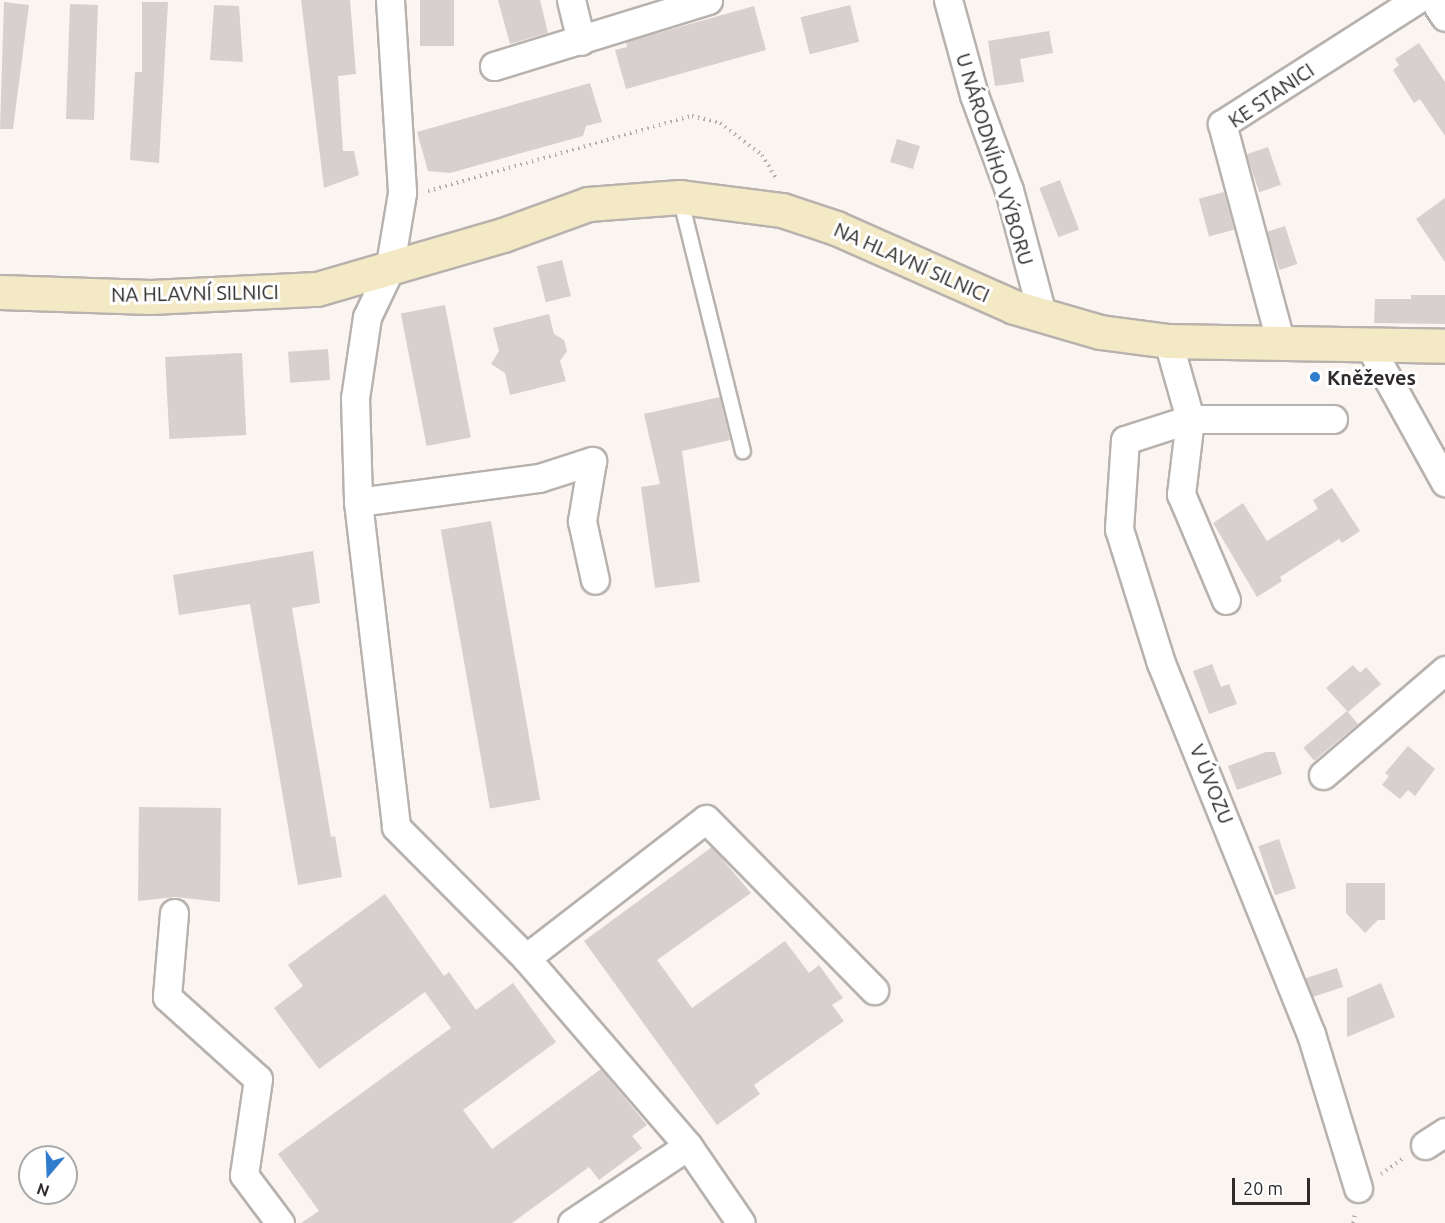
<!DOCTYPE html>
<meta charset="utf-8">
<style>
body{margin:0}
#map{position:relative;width:1445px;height:1223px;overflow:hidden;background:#faf5f0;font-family:Ubuntu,sans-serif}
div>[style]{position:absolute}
.building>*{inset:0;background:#d7d0cf;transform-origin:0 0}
.path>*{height:4px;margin-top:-2px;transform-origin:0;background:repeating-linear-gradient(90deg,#b4afac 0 1.5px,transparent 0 6px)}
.roads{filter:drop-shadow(2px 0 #b7b2ae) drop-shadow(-2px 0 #b7b2ae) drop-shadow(0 2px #b7b2ae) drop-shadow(0 -2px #b7b2ae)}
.lane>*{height:14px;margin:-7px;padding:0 7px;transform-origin:7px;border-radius:7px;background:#fff}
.street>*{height:27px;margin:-13.5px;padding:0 13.5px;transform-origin:13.5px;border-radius:13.5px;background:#fff}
.secondary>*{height:33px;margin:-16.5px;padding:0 16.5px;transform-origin:16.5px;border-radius:16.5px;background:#f3e9c4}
.dots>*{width:16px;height:16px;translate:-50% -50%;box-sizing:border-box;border:3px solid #fff;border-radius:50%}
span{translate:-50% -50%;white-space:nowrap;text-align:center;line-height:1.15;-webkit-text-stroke:6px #fff;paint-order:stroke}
.street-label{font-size:20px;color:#2e2b2a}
.poi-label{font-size:20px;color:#2e2b2a;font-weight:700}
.left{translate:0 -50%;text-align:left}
.north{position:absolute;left:18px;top:1145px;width:60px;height:60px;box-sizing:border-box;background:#fff;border:2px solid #abaaaa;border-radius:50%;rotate:199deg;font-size:16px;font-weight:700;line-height:24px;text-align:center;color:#2e2b2a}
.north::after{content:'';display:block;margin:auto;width:21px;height:27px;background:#317dcd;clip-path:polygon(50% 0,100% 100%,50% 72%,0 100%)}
.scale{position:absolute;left:1232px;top:1178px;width:78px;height:27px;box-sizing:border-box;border:3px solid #2e2b2a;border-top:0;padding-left:8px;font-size:18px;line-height:21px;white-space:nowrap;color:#2e2b2a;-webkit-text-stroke:4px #fff;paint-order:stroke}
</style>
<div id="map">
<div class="building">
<i style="clip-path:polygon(301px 0,350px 0,356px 74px,338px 76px,343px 151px,354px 151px,359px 175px,324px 188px)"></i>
<i style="left:420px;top:0;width:34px;height:46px"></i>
<i style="clip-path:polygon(498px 0,540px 0,548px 33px,510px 44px)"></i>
<i style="clip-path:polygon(4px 2px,29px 5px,13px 129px,0 129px)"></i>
<i style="clip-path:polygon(142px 2px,168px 2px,159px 163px,130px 160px,135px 72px,142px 72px)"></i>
<i style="left:70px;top:4px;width:28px;height:115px;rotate:2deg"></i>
<i style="clip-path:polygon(214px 5px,239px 6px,243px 62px,210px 60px)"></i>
<i style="left:850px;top:5px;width:38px;height:51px;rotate:76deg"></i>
<i style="clip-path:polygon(754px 6px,766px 50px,626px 89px,615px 50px,627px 47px,626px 42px)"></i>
<i style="clip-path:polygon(1049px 31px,1053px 53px,1020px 59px,1024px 82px,995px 86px,988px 41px)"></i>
<i style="clip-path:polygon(1419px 43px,1445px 82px,1445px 136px,1420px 99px,1414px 103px,1393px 70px,1399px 65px,1395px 59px)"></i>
<i style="clip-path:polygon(590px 83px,602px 122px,586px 126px,583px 136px,450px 173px,428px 171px,417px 132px)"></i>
<i style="left:897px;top:139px;width:24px;height:24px;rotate:17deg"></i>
<i style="left:1268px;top:147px;width:40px;height:23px;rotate:71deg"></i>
<i style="left:1060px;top:180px;width:53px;height:22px;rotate:69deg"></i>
<i style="left:1224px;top:192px;width:39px;height:26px;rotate:75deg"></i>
<i style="clip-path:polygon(1445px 198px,1445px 262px,1416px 219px)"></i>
<i style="left:1285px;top:226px;width:40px;height:19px;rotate:72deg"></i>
<i style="left:562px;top:260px;width:37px;height:26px;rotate:76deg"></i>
<i style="clip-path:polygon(1411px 295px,1445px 295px,1445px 324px,1374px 323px,1375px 299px,1411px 299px)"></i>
<i style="left:445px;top:305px;width:135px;height:45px;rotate:79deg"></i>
<i style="clip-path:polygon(549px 314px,554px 334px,564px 340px,567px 351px,560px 361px,566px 381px,510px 395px,505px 373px,491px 364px,499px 351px,493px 328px)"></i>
<i style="left:328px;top:349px;width:31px;height:40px;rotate:86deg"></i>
<i style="left:242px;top:353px;width:82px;height:77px;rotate:87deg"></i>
<i style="clip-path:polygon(720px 397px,730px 440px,682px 451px,700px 582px,655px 588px,641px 487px,660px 484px,644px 414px)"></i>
<i style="clip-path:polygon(1332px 488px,1360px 531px,1342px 543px,1339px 539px,1280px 577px,1282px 581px,1257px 597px,1213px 523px,1243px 503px,1267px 541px,1318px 509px,1313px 500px)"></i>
<i style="left:491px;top:521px;width:283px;height:51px;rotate:80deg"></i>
<i style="clip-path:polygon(313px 551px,320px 603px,292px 608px,331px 837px,335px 836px,342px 877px,298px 885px,250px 604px,179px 615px,173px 575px)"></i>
<i style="clip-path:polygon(1212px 664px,1221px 687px,1229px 684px,1237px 704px,1209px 714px,1193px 671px)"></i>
<i style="clip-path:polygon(1353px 665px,1360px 673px,1366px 667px,1381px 684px,1348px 712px,1326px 688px)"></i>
<i style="left:1347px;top:711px;width:17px;height:57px;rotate:50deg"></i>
<i style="clip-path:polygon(1408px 746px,1435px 769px,1415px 796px,1408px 790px,1400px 799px,1382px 785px,1389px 776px,1385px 773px)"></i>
<i style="clip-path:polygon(1266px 752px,1275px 752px,1282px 774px,1237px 790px,1228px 766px)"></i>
<i style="clip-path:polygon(139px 807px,221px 808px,220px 902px,175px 897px,138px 901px)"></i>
<i style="left:1279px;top:839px;width:52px;height:22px;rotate:71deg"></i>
<i style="clip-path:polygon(712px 847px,751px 893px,657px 960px,692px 1008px,785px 941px,809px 973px,819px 965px,843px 998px,832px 1005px,844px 1021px,754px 1085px,760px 1094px,717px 1125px,584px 941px)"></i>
<i style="clip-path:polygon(1346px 883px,1385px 883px,1385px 920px,1378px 920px,1365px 933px,1346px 913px)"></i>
<i style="clip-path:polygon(385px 894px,444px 976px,449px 972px,476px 1010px,513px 983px,556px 1042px,463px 1110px,492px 1149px,601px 1069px,647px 1125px,632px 1136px,642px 1148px,599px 1180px,589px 1167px,512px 1223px,301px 1223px,319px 1211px,278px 1154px,451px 1028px,425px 992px,319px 1069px,274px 1008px,303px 986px,288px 965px)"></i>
<i style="left:1337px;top:968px;width:20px;height:33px;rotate:72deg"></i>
<i style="clip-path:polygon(1381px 983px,1395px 1017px,1347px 1037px,1347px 998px)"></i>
</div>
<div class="path">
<i style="left:428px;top:191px;width:274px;rotate:-15.9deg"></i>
<i style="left:692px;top:116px;width:29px;rotate:14deg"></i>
<i style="left:720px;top:123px;width:53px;rotate:37.3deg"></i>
<i style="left:762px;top:155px;width:29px;rotate:59deg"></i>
<i style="left:1381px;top:1174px;width:28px;rotate:-35deg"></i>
<i style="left:1353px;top:1223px;width:9px;rotate:-77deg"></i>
</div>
<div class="roads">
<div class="lane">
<i style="left:680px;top:197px;width:262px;rotate:76.1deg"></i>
</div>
<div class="street">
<i style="left:390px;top:0;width:193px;rotate:86.4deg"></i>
<i style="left:402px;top:193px;width:79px;rotate:99.5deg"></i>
<i style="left:389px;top:271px;width:51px;rotate:115.6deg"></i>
<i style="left:367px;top:317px;width:82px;rotate:98.4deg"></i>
<i style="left:355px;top:398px;width:104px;rotate:88.3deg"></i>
<i style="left:358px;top:502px;width:327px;rotate:83.3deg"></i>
<i style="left:396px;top:827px;width:185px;rotate:45.2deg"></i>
<i style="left:526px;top:958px;width:248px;rotate:49.2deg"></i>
<i style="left:688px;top:1146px;width:93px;rotate:55.5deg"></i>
<i style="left:571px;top:0;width:42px;rotate:76.3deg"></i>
<i style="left:948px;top:0;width:98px;rotate:74.7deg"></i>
<i style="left:974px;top:95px;width:101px;rotate:69.8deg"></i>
<i style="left:1009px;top:190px;width:132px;rotate:75.1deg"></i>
<i style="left:1434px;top:0;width:20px;rotate:57deg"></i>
<i style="left:494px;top:66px;width:224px;rotate:-17.1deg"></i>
<i style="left:1168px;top:341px;width:81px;rotate:74.2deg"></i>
<i style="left:1190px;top:419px;width:76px;rotate:96.8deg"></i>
<i style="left:1181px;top:494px;width:115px;rotate:67deg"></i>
<i style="left:1281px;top:344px;width:228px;rotate:-105deg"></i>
<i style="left:1222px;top:124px;width:230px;rotate:-32.6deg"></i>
<i style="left:1369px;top:345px;width:157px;rotate:61deg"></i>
<i style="left:1333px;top:419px;width:143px;rotate:180deg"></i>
<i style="left:1190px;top:419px;width:68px;rotate:162.1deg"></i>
<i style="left:1125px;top:440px;width:89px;rotate:93.9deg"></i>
<i style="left:1119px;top:529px;width:140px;rotate:72.6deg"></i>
<i style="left:1161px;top:663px;width:400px;rotate:68deg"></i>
<i style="left:1311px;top:1034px;width:161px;rotate:73deg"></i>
<i style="left:358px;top:502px;width:183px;rotate:-7.6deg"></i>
<i style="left:539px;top:478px;width:56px;rotate:-17.8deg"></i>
<i style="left:592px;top:461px;width:61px;rotate:99.5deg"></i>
<i style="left:582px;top:521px;width:60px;rotate:77.6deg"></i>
<i style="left:1323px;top:775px;width:161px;rotate:-40.7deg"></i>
<i style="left:174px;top:913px;width:84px;rotate:94.8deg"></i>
<i style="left:167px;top:997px;width:122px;rotate:42deg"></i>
<i style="left:258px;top:1079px;width:97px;rotate:98.3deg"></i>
<i style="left:244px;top:1175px;width:60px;rotate:53.1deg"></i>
<i style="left:526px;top:958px;width:227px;rotate:-37.7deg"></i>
<i style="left:706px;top:819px;width:240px;rotate:45.5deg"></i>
<i style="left:1425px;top:1145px;width:24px;rotate:-33deg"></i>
<i style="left:572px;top:1223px;width:139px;rotate:-33.6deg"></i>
</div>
<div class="secondary">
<i style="left:0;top:292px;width:151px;rotate:1.9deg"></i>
<i style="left:151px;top:297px;width:166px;rotate:-2.8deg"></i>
<i style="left:317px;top:289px;width:194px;rotate:-16.2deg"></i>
<i style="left:503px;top:235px;width:90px;rotate:-20deg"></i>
<i style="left:588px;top:204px;width:92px;rotate:-4.4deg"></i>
<i style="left:680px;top:197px;width:103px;rotate:7.3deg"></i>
<i style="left:782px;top:210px;width:57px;rotate:18.4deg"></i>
<i style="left:836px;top:228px;width:195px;rotate:23.9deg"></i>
<i style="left:1014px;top:307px;width:90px;rotate:16.2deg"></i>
<i style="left:1100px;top:332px;width:69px;rotate:7.5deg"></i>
<i style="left:1168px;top:341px;width:277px;rotate:1deg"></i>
</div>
</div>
<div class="dots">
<i style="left:1315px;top:377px;background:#317dcd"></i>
</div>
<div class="street-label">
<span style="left:1271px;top:95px;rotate:-34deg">KE STANICI</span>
<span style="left:995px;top:159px;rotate:73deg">U NÁRODNÍHO VÝBORU</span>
<span style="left:912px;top:262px;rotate:24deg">NA HLAVNÍ SILNICI</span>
<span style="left:195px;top:293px;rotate:-1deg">NA HLAVNÍ SILNICI</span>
<span style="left:1212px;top:784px;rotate:68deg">V ÚVOZU</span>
</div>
<div class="poi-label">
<span class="left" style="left:1327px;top:377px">Kněževes</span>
</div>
<div class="north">N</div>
<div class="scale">20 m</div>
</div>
